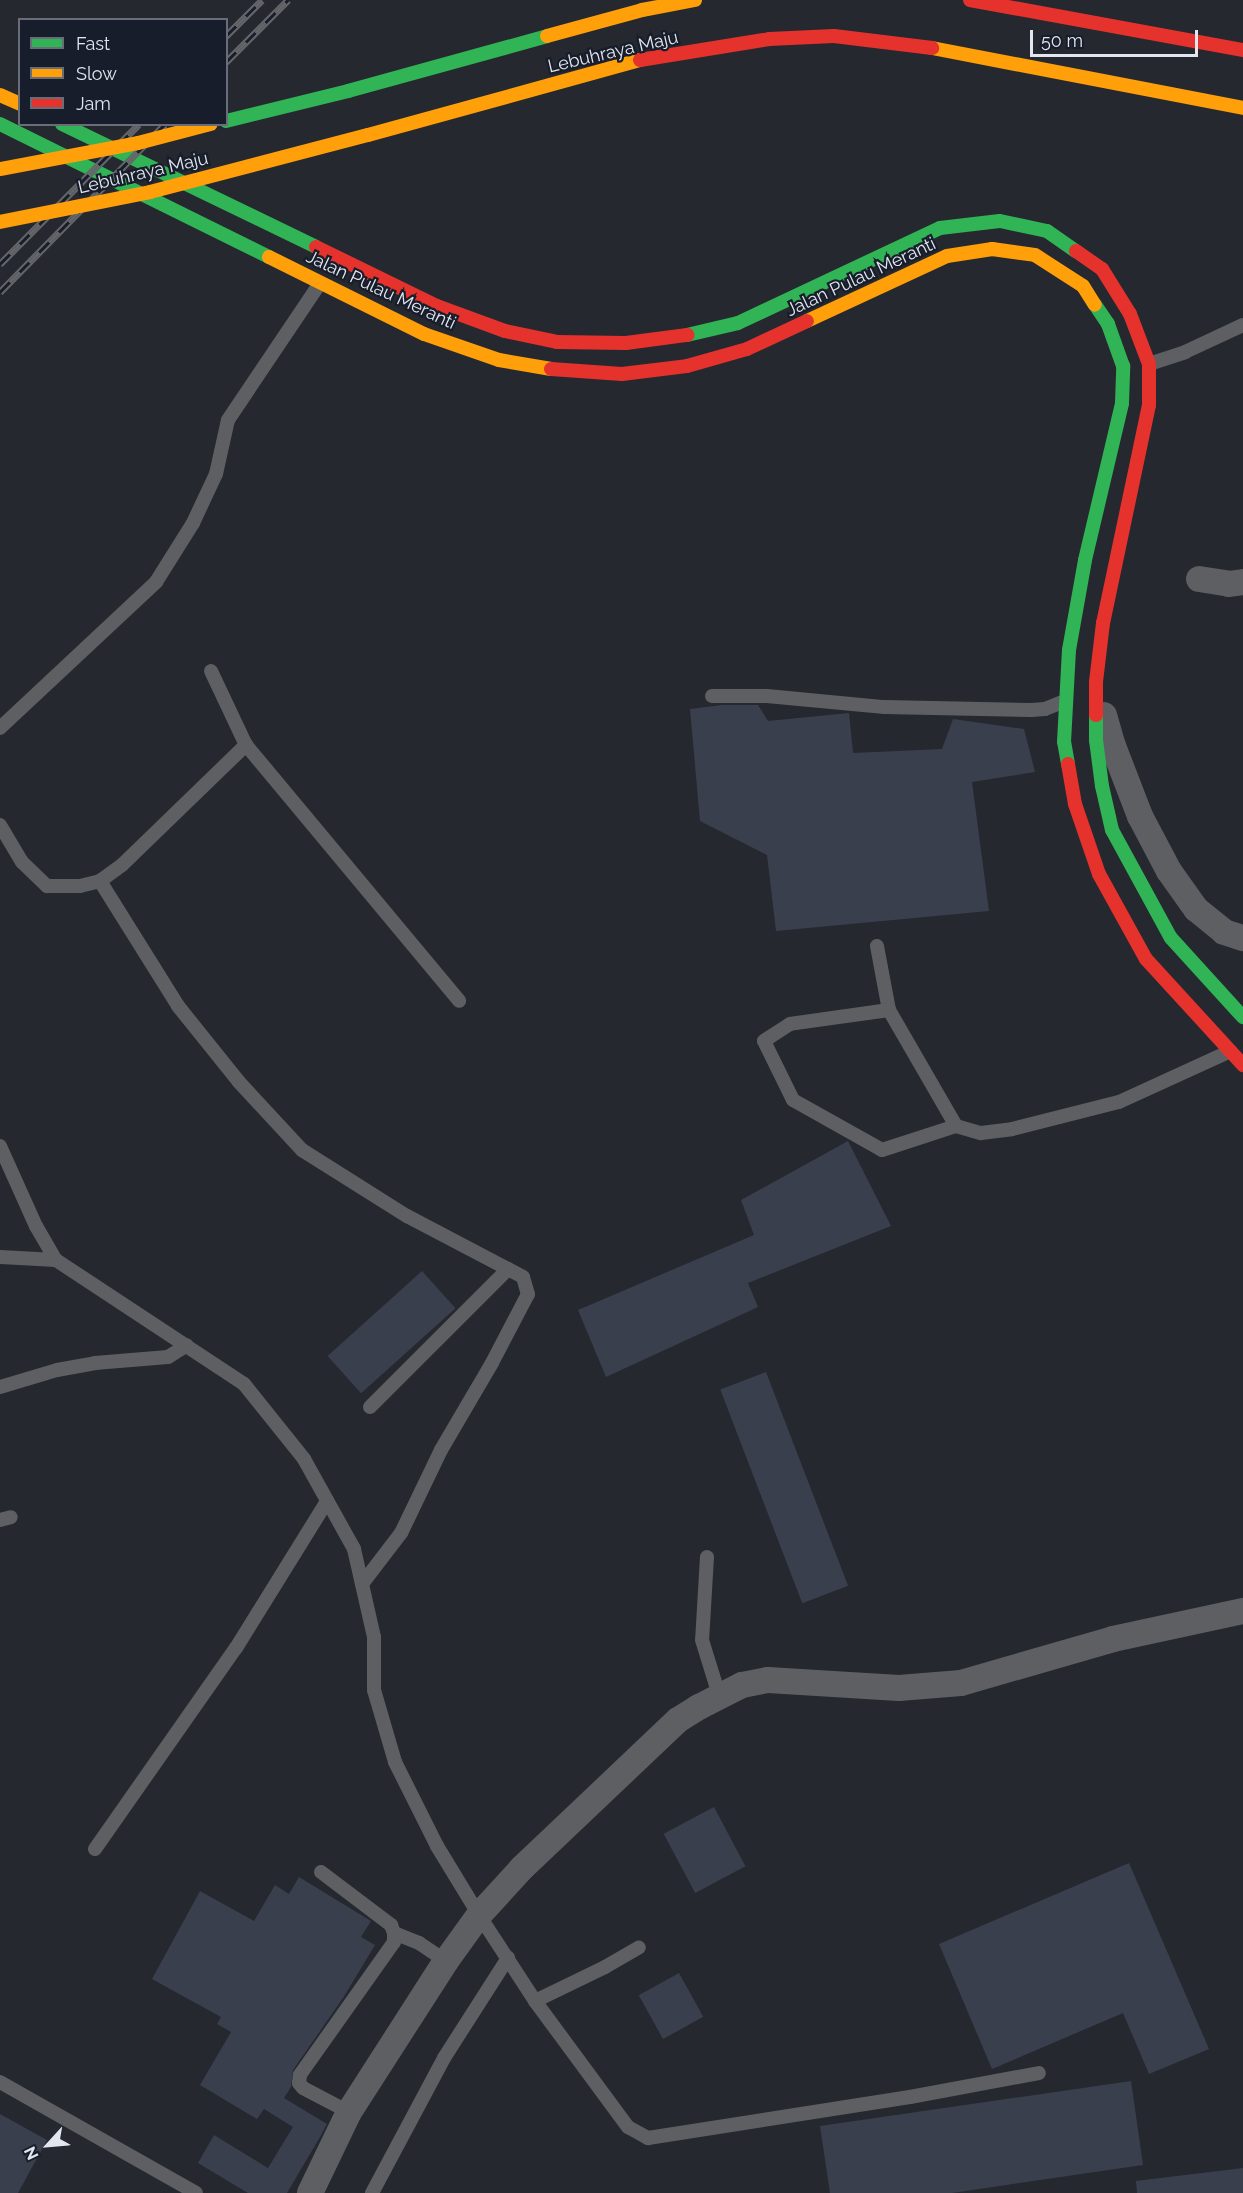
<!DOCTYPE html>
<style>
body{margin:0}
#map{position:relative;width:1243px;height:2193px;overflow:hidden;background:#25282f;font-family:Raleway,sans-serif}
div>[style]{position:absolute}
.building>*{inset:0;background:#3a3f4d;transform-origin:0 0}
.lane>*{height:14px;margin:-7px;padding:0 7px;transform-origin:7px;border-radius:7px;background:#5e5f63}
.street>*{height:26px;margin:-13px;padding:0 13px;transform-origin:13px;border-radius:13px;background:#5e5f63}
.fast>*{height:14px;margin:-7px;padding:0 7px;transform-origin:7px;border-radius:7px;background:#30b455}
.slow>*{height:14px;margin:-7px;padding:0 7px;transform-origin:7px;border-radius:7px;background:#ff9f0a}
.jam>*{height:14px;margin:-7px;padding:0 7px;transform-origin:7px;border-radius:7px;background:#e5322d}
.rail>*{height:7px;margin-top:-3.5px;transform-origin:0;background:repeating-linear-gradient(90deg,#171d2a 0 14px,#64666a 0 28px);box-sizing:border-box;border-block:2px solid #64666a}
.slow-bridge>*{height:14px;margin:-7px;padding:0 7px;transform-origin:7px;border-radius:7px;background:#ff9f0a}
span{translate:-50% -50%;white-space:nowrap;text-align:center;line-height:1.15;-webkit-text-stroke:4.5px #171d2a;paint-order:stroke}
.street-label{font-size:18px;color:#e2e6ef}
.legend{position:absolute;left:18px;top:18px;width:210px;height:108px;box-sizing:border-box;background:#171d2a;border:2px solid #686d79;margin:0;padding:8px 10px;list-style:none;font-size:18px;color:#e2e6ef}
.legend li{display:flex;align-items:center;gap:12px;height:30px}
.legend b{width:30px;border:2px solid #686d79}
.north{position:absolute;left:18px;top:2115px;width:60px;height:60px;-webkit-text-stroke:4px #171d2a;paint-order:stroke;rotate:244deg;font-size:16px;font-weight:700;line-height:24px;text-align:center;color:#e2e6ef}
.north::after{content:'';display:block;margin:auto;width:21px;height:27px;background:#e2e6ef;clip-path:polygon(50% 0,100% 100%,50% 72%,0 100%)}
.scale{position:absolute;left:1030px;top:30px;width:168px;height:27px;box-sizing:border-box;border:3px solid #e2e6ef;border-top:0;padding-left:8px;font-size:18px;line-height:21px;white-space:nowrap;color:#e2e6ef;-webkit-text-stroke:4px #171d2a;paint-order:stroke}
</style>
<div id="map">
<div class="building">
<i style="clip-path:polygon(722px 705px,758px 705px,768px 721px,849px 713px,853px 753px,942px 749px,953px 719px,1024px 729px,1035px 772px,972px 782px,989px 911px,776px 931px,767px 855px,700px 821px,690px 709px)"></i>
<i style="clip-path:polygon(848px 1141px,891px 1226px,748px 1283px,758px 1307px,606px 1377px,578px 1310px,754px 1235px,741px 1200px)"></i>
<i style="left:422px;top:1271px;width:50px;height:127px;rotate:48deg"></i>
<i style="left:766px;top:1372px;width:229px;height:49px;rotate:69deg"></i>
<i style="left:714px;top:1807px;width:67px;height:57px;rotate:62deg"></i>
<i style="clip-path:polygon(1129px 1863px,1209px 2049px,1149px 2074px,1123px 2013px,992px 2069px,939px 1944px)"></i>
<i style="clip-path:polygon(299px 1877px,371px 1921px,361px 1937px,375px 1945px,343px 1998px,293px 2070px,291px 2087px,284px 2098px,327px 2124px,320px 2137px,287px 2193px,248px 2193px,198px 2163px,214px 2135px,268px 2168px,293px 2127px,264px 2109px,257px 2119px,200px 2085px,231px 2032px,217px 2024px,221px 2017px,152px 1979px,200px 1891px,254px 1921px,275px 1885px,289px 1894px)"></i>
<i style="left:679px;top:1973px;width:50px;height:46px;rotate:61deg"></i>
<i style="clip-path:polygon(1131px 2081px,1143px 2165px,952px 2193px,830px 2193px,820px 2126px)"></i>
<i style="clip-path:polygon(0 2114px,47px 2140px,18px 2193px,0 2193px)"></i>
<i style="clip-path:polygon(1243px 2168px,1243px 2193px,1137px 2193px,1136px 2181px)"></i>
</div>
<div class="lane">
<i style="left:1149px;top:364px;width:38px;rotate:-18deg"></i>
<i style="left:1185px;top:352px;width:64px;rotate:-25deg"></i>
<i style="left:211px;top:671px;width:82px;rotate:64.7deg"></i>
<i style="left:246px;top:745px;width:333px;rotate:50.2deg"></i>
<i style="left:712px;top:696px;width:55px"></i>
<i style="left:767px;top:696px;width:118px;rotate:5.4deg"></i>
<i style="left:884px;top:707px;width:147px;rotate:1.2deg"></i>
<i style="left:1031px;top:710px;width:14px;rotate:-4deg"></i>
<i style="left:1045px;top:709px;width:22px;rotate:-22deg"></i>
<i style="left:0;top:728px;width:214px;rotate:-43.1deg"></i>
<i style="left:156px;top:582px;width:70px;rotate:-57.9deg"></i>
<i style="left:193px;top:523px;width:54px;rotate:-64.9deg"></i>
<i style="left:216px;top:474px;width:55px;rotate:-77.5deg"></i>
<i style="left:228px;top:420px;width:165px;rotate:-56.1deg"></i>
<i style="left:0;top:825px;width:43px;rotate:59.3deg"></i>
<i style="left:22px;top:862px;width:35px;rotate:44deg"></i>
<i style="left:47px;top:886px;width:33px"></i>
<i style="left:80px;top:886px;width:21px;rotate:-14deg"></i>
<i style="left:100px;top:881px;width:147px;rotate:58deg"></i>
<i style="left:178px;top:1006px;width:97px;rotate:51.2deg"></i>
<i style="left:239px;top:1082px;width:93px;rotate:47.2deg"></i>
<i style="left:302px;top:1150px;width:124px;rotate:32.2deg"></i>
<i style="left:407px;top:1216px;width:131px;rotate:27.7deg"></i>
<i style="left:523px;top:1277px;width:18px;rotate:74deg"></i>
<i style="left:528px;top:1294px;width:78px;rotate:117.6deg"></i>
<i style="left:492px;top:1363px;width:101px;rotate:120.4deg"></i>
<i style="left:441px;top:1450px;width:92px;rotate:115.7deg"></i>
<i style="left:401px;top:1533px;width:64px;rotate:127.4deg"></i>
<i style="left:100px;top:881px;width:27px;rotate:-36deg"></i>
<i style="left:122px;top:865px;width:173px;rotate:-44.1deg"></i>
<i style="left:877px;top:946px;width:65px;rotate:79.4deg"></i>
<i style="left:889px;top:1010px;width:134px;rotate:60deg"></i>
<i style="left:956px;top:1126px;width:26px;rotate:16deg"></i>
<i style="left:981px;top:1133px;width:31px;rotate:-7deg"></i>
<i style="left:1012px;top:1129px;width:110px;rotate:-14.2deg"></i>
<i style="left:1119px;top:1102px;width:120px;rotate:-24.6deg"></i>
<i style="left:889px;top:1010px;width:100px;rotate:172deg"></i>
<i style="left:790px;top:1024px;width:31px;rotate:147deg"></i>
<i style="left:764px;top:1041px;width:66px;rotate:63.8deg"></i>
<i style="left:793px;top:1100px;width:102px;rotate:29.3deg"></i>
<i style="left:882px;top:1150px;width:78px;rotate:-18deg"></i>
<i style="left:0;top:1146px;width:88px;rotate:65.8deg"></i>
<i style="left:36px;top:1226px;width:39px;rotate:60deg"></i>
<i style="left:56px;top:1260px;width:225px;rotate:33.4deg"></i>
<i style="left:244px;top:1384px;width:96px;rotate:51.3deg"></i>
<i style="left:304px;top:1459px;width:103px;rotate:60.9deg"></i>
<i style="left:354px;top:1549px;width:90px;rotate:77.2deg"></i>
<i style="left:374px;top:1637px;width:53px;rotate:90deg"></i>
<i style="left:374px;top:1690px;width:75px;rotate:73.7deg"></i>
<i style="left:395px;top:1762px;width:94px;rotate:63.4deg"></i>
<i style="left:437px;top:1846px;width:81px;rotate:58.7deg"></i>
<i style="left:479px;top:1915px;width:103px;rotate:56.9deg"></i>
<i style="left:535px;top:2001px;width:157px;rotate:53.6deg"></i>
<i style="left:628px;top:2127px;width:23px;rotate:29deg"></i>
<i style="left:648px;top:2138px;width:265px;rotate:-8.9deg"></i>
<i style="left:910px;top:2097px;width:131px;rotate:-10.5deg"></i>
<i style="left:0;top:1257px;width:56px;rotate:3.1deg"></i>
<i style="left:0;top:1387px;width:59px;rotate:-16.6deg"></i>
<i style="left:57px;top:1370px;width:39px;rotate:-10deg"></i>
<i style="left:95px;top:1363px;width:73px;rotate:-4.7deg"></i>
<i style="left:168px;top:1357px;width:22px;rotate:-32deg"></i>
<i style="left:370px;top:1407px;width:195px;rotate:-45deg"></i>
<i style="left:0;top:1520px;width:11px;rotate:-15deg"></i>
<i style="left:707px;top:1557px;width:83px;rotate:93.4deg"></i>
<i style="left:702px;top:1640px;width:58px;rotate:72.8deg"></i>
<i style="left:95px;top:1849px;width:246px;rotate:-55deg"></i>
<i style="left:236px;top:1648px;width:173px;rotate:-58.2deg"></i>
<i style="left:321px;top:1872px;width:88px;rotate:37.1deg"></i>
<i style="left:391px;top:1925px;width:9px;rotate:69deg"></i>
<i style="left:394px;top:1933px;width:9px;rotate:90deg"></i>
<i style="left:394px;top:1942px;width:163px;rotate:125.3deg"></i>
<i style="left:300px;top:2075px;width:8px;rotate:97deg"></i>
<i style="left:299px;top:2083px;width:6px;rotate:51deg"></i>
<i style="left:303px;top:2088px;width:52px;rotate:27.6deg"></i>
<i style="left:394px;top:1933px;width:27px;rotate:22deg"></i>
<i style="left:419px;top:1943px;width:32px;rotate:34deg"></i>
<i style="left:535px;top:2001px;width:78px;rotate:-25.9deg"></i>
<i style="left:605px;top:1967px;width:39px;rotate:-30deg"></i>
<i style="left:0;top:2082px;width:225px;rotate:29.5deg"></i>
<i style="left:372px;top:2193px;width:153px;rotate:-61.9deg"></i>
<i style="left:444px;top:2058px;width:119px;rotate:-57.4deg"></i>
</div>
<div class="street">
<i style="left:1199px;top:579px;width:30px;rotate:9deg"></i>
<i style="left:1229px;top:584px;width:14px;rotate:-8deg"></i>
<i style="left:1104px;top:715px;width:32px;rotate:74deg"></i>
<i style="left:1113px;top:746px;width:75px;rotate:68.9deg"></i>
<i style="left:1140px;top:816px;width:62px;rotate:62.2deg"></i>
<i style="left:1169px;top:871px;width:47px;rotate:54.6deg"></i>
<i style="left:1196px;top:909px;width:36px;rotate:39deg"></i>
<i style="left:1224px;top:932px;width:20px;rotate:18deg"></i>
<i style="left:310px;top:2193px;width:90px;rotate:-64.3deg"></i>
<i style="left:349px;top:2112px;width:179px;rotate:-57.3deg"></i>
<i style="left:446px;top:1961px;width:57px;rotate:-54.3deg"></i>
<i style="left:479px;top:1915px;width:64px;rotate:-47.5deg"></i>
<i style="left:522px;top:1868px;width:215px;rotate:-43.5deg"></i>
<i style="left:678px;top:1720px;width:25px;rotate:-32deg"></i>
<i style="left:699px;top:1707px;width:48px;rotate:-27.1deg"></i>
<i style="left:742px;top:1685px;width:26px;rotate:-11deg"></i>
<i style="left:768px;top:1680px;width:131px;rotate:3.5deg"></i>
<i style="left:899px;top:1688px;width:62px;rotate:-4.6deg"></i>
<i style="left:961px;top:1683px;width:158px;rotate:-16.1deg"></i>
<i style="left:1113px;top:1639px;width:133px;rotate:-12.2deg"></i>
</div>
<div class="fast">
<i style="left:226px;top:121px;width:126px;rotate:-13.8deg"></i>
<i style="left:348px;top:91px;width:206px;rotate:-15.4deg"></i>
<i style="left:0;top:124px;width:300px;rotate:26.3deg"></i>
<i style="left:62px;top:124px;width:282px;rotate:25.8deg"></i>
<i style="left:687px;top:335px;width:52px;rotate:-13.2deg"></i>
<i style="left:738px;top:323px;width:223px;rotate:-25.2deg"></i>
<i style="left:940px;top:228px;width:60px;rotate:-6.7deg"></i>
<i style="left:1000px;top:221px;width:48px;rotate:12deg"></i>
<i style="left:1047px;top:231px;width:35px;rotate:35deg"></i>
<i style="left:1096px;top:715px;width:25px;rotate:90deg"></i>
<i style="left:1096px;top:740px;width:46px;rotate:82.6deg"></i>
<i style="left:1102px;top:786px;width:45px;rotate:77.2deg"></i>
<i style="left:1112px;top:830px;width:123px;rotate:61.4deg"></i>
<i style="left:1171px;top:938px;width:107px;rotate:47.7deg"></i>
<i style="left:1068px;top:764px;width:22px;rotate:-100deg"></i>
<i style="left:1064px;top:742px;width:92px;rotate:-86.9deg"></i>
<i style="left:1069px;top:650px;width:91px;rotate:-79.9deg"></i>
<i style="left:1085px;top:560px;width:161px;rotate:-76.7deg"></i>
<i style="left:1122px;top:403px;width:37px;rotate:-88deg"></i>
<i style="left:1123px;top:366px;width:45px;rotate:-109.7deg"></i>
<i style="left:1108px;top:324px;width:23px;rotate:-124deg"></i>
</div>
<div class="slow">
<i style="left:547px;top:36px;width:98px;rotate:-15.3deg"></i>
<i style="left:642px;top:10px;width:54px;rotate:-10.7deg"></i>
<i style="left:932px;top:48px;width:317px;rotate:10.9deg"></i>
<i style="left:0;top:95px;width:22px;rotate:24deg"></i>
<i style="left:368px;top:135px;width:282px;rotate:-15.4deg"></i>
<i style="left:269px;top:257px;width:173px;rotate:26.4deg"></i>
<i style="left:424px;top:334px;width:79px;rotate:19.1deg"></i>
<i style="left:499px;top:360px;width:53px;rotate:9.8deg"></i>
<i style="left:807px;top:321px;width:154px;rotate:-24.9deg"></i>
<i style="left:947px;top:256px;width:46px;rotate:-8.8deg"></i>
<i style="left:992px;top:249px;width:43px;rotate:7.9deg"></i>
<i style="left:1035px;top:255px;width:57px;rotate:32.9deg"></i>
<i style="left:1083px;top:286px;width:22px;rotate:58deg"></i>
</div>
<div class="jam">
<i style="left:970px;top:0;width:278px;rotate:10.4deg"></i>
<i style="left:640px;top:60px;width:131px;rotate:-9.2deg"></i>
<i style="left:769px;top:39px;width:65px;rotate:-2.6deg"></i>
<i style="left:834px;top:36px;width:99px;rotate:7deg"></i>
<i style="left:316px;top:247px;width:135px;rotate:26deg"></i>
<i style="left:437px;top:306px;width:72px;rotate:20.2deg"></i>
<i style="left:505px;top:331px;width:53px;rotate:11.9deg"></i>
<i style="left:557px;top:342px;width:69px;rotate:0.8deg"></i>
<i style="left:626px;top:343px;width:62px;rotate:-7.5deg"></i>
<i style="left:1076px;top:251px;width:32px;rotate:35deg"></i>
<i style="left:1102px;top:269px;width:53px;rotate:58.1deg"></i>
<i style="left:1130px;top:314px;width:53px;rotate:69.2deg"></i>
<i style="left:1149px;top:364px;width:41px;rotate:90deg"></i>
<i style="left:1149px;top:405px;width:223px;rotate:101.9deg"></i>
<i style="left:1103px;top:623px;width:59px;rotate:96.8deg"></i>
<i style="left:1096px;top:682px;width:33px;rotate:90deg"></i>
<i style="left:551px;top:369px;width:71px;rotate:4deg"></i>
<i style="left:622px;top:374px;width:65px;rotate:-7deg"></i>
<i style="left:687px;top:366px;width:62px;rotate:-15.8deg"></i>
<i style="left:747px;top:349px;width:66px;rotate:-25deg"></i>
<i style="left:1068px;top:764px;width:41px;rotate:80.1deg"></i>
<i style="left:1075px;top:804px;width:74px;rotate:71.1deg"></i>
<i style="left:1099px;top:874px;width:97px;rotate:61.1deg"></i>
<i style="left:1146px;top:959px;width:144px;rotate:47.5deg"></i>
</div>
<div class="rail">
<i style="left:226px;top:36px;width:51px;rotate:-45deg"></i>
<i style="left:226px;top:62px;width:88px;rotate:-45deg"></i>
<i style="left:0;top:264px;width:197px;rotate:-45.2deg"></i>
<i style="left:0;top:292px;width:235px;rotate:-45.5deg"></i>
</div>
<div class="slow-bridge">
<i style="left:0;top:169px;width:140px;rotate:-10.7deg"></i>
<i style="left:138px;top:143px;width:75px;rotate:-14.6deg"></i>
<i style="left:0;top:222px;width:153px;rotate:-11.3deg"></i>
<i style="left:150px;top:192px;width:225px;rotate:-14.7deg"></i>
</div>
<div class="street-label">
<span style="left:613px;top:52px;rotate:-13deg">Lebuhraya Maju</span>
<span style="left:143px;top:173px;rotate:-13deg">Lebuhraya Maju</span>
<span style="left:861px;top:277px;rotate:-25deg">Jalan Pulau Meranti</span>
<span style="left:381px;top:290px;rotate:25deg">Jalan Pulau Meranti</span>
</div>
<ul class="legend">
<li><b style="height:8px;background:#30b455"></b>Fast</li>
<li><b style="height:8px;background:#ff9f0a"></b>Slow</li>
<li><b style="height:8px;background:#e5322d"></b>Jam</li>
</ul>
<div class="north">N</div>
<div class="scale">50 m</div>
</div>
